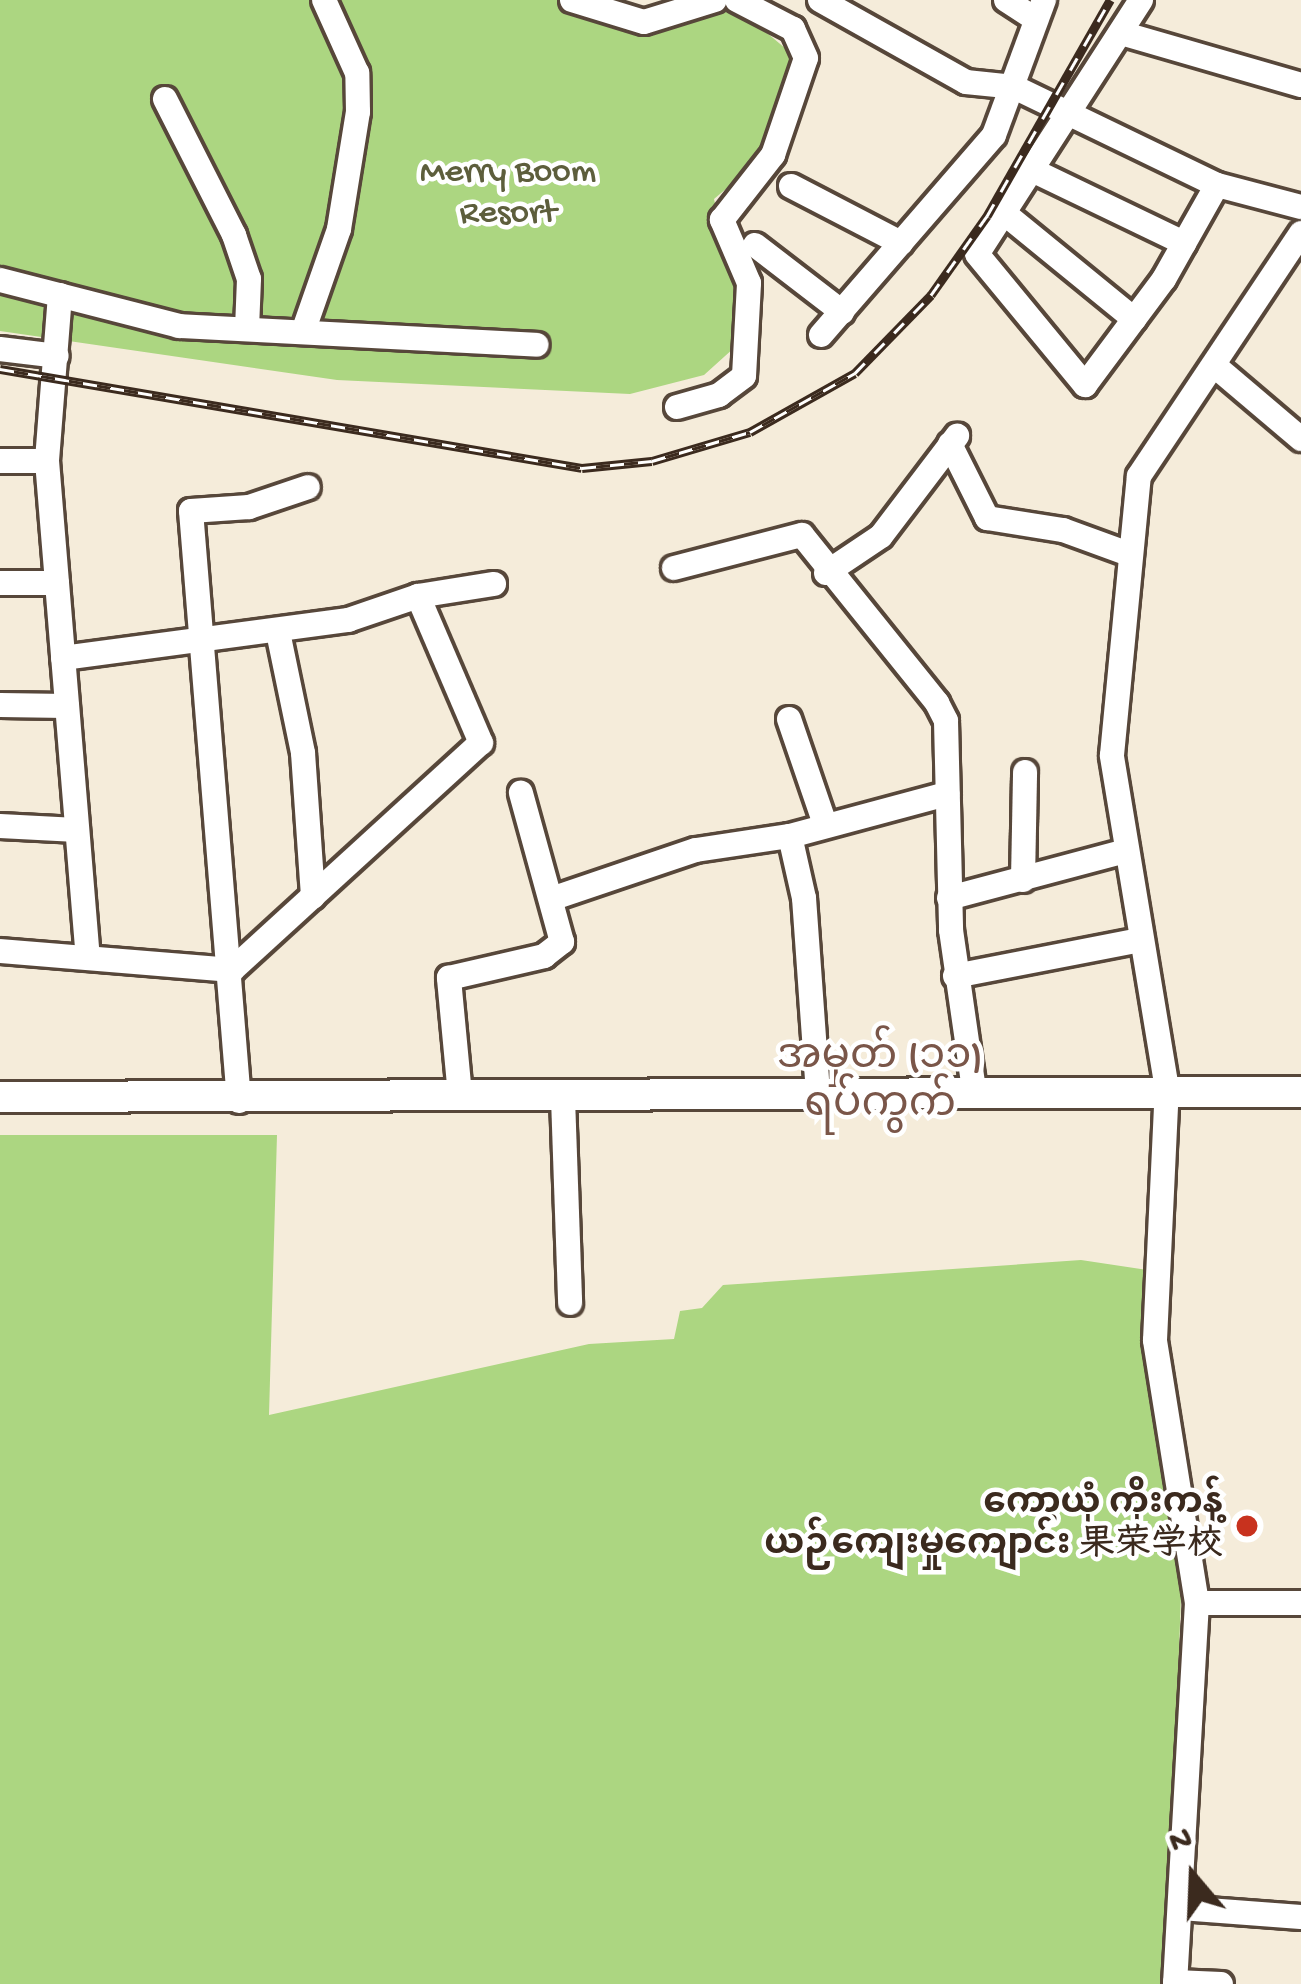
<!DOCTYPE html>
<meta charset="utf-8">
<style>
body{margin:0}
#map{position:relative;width:1301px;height:1984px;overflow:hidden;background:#f5ecda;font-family:"Gochi Hand","LXGW WenKai TC","Noto Sans Myanmar",sans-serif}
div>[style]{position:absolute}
.green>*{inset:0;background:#acd681}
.roads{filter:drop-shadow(3px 0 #57473a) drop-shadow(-3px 0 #57473a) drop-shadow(0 3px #57473a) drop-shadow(0 -3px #57473a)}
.minor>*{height:24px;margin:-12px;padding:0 12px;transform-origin:12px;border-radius:12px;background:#fff}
.major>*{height:30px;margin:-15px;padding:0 15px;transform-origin:15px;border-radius:15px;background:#fff}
.rail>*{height:9px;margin-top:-4.5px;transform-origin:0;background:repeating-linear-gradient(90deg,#fff 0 14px,#3b2a1e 0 28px);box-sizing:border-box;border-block:3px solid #3b2a1e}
.dots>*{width:33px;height:33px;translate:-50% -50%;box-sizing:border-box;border:6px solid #fff;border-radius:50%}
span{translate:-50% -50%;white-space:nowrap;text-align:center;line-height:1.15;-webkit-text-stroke:9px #fff;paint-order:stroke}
.park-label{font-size:36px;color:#5d5e3c}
.poi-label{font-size:36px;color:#3b2a1e;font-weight:700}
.right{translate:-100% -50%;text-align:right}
.quarter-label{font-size:42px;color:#7a5649}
.north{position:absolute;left:1133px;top:1816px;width:120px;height:120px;-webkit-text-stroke:9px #fff;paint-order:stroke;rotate:341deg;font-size:33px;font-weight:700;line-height:48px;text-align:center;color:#3b2a1e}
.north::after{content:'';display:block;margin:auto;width:42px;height:54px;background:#3b2a1e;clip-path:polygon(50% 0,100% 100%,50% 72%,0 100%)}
</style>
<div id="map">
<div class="green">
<i style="clip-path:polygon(0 0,569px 0,600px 17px,735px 6px,798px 59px,765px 156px,714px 199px,745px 338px,704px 375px,630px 394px,337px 380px,0 331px)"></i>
<i style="clip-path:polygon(0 1135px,277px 1135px,269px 1415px,589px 1344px,674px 1339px,680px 1311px,702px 1308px,723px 1285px,1081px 1260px,1154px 1271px,1181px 1595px,1167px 1984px,0 1984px)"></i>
</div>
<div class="roads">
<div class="minor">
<i style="left:572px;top:0;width:75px;rotate:17deg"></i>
<i style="left:644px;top:22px;width:74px;rotate:-17.2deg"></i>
<i style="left:820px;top:0;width:167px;rotate:29.3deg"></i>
<i style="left:966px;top:82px;width:48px;rotate:5.9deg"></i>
<i style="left:1014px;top:87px;width:225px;rotate:25.8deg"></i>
<i style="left:1217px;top:185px;width:87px;rotate:14.7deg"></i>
<i style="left:1006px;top:0;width:33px;rotate:33deg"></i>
<i style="left:1141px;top:0;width:302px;rotate:122.8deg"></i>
<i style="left:977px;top:254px;width:170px;rotate:50.5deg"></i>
<i style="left:1085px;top:385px;width:132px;rotate:-53.3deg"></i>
<i style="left:1164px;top:279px;width:108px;rotate:-60.6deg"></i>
<i style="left:1121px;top:33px;width:187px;rotate:16.1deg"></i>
<i style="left:165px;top:99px;width:153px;rotate:63.1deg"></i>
<i style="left:234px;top:235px;width:46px;rotate:71.2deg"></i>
<i style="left:249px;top:279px;width:50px;rotate:92.3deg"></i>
<i style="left:1032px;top:170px;width:169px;rotate:25.7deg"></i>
<i style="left:791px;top:186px;width:124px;rotate:27.4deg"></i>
<i style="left:1004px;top:213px;width:168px;rotate:39.2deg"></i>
<i style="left:755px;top:245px;width:110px;rotate:37.6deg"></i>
<i style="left:0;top:280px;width:185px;rotate:14.4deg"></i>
<i style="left:179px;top:326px;width:358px;rotate:3deg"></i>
<i style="left:60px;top:295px;width:167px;rotate:94.5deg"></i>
<i style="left:47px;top:461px;width:493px;rotate:85.3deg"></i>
<i style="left:303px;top:332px;width:109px;rotate:-70.7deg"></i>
<i style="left:339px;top:229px;width:119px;rotate:-80.8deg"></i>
<i style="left:358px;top:112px;width:39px;rotate:-91deg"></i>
<i style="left:357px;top:73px;width:80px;rotate:-114.3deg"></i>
<i style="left:821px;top:335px;width:264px;rotate:-49.1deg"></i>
<i style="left:994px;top:135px;width:144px;rotate:-69.7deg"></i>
<i style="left:0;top:349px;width:57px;rotate:7deg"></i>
<i style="left:1215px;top:366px;width:113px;rotate:40.3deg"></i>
<i style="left:677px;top:407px;width:44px;rotate:-15.9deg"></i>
<i style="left:719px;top:395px;width:31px;rotate:-37deg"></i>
<i style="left:744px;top:376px;width:93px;rotate:-86.9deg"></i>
<i style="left:749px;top:283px;width:69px;rotate:-113.2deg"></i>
<i style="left:722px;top:220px;width:83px;rotate:-51.9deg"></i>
<i style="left:773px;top:155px;width:102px;rotate:-71.2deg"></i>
<i style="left:806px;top:58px;width:32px;rotate:-114deg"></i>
<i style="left:793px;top:29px;width:63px;rotate:-152.6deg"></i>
<i style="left:950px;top:444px;width:83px;rotate:63.4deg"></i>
<i style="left:987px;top:518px;width:77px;rotate:9deg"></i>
<i style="left:1063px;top:530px;width:70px;rotate:20deg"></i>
<i style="left:0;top:461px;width:47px"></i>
<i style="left:674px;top:568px;width:132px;rotate:-14.5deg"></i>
<i style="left:802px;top:535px;width:216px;rotate:51.2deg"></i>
<i style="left:937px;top:703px;width:20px;rotate:63deg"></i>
<i style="left:946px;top:721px;width:209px;rotate:88.6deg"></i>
<i style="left:951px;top:930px;width:162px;rotate:81.8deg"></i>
<i style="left:826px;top:573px;width:66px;rotate:-33.9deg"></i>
<i style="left:881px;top:536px;width:126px;rotate:-52.8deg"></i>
<i style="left:0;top:583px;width:57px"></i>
<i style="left:278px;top:632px;width:124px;rotate:78.3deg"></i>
<i style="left:303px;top:753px;width:144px;rotate:86deg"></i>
<i style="left:63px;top:658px;width:288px;rotate:-7.6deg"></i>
<i style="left:348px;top:620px;width:74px;rotate:-18.9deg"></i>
<i style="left:418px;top:596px;width:77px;rotate:-9deg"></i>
<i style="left:0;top:705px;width:67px;rotate:0.9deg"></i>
<i style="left:789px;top:719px;width:108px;rotate:71.1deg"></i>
<i style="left:0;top:826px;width:77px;rotate:3deg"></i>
<i style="left:790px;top:836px;width:64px;rotate:77.3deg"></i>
<i style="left:804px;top:898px;width:195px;rotate:85.9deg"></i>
<i style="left:1023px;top:880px;width:108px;rotate:-88.9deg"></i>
<i style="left:949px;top:898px;width:179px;rotate:-14.9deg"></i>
<i style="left:551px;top:899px;width:153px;rotate:-18.7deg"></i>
<i style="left:696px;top:850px;width:95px;rotate:-8.5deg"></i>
<i style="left:790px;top:836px;width:163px;rotate:-15deg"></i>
<i style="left:0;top:951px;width:233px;rotate:4.7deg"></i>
<i style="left:232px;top:970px;width:337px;rotate:-42.4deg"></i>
<i style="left:481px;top:743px;width:160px;rotate:-113.2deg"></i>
<i style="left:955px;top:976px;width:188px;rotate:-11deg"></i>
<i style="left:460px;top:1095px;width:118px;rotate:-95.4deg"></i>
<i style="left:449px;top:978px;width:98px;rotate:-13deg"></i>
<i style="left:544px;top:956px;width:23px;rotate:-38deg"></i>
<i style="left:562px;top:942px;width:155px;rotate:-105.4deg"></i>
<i style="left:563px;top:1098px;width:205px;rotate:88deg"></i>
<i style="left:239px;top:1101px;width:592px;rotate:-94.65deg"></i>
<i style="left:191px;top:511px;width:58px;rotate:-3.9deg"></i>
<i style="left:249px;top:507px;width:62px;rotate:-18.7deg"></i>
<i style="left:1197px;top:1603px;width:104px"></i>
<i style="left:1181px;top:1908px;width:120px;rotate:4.3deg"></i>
<i style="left:1175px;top:1982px;width:46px;rotate:2.5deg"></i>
<i style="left:1175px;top:1984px;width:382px;rotate:-86.7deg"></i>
<i style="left:1197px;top:1603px;width:266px;rotate:-99.1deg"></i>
<i style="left:1155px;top:1340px;width:251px;rotate:-87.3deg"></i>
<i style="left:1167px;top:1089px;width:338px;rotate:-99.4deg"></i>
<i style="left:1112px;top:755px;width:280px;rotate:-84.5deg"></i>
<i style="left:1139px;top:476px;width:292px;rotate:-56.3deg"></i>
</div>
<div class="major">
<i style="left:0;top:1097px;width:1301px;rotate:-0.22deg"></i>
</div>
</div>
<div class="rail">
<i style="left:0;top:369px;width:590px;rotate:9.65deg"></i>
<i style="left:582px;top:468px;width:70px;rotate:-5.7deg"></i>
<i style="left:652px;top:461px;width:102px;rotate:-16.5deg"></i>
<i style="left:750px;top:432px;width:120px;rotate:-29.3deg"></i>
<i style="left:855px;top:373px;width:109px;rotate:-45.7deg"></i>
<i style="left:931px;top:295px;width:97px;rotate:-54.7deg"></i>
<i style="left:987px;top:216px;width:249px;rotate:-60.3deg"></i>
</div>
<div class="dots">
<i style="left:1247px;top:1526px;background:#c8321e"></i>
</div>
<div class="park-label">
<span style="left:508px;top:194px">Merry Boom<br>Resort</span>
</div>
<div class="poi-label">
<span class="right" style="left:1223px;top:1526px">ကော့ယုံ ကိုးကန့်<br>ယဉ်ကျေးမှုကျောင်း 果荣学校</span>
</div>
<div class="quarter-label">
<span style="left:880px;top:1084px">အမှတ် (၁၁)<br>ရပ်ကွက်</span>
</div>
<div class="north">N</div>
</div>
